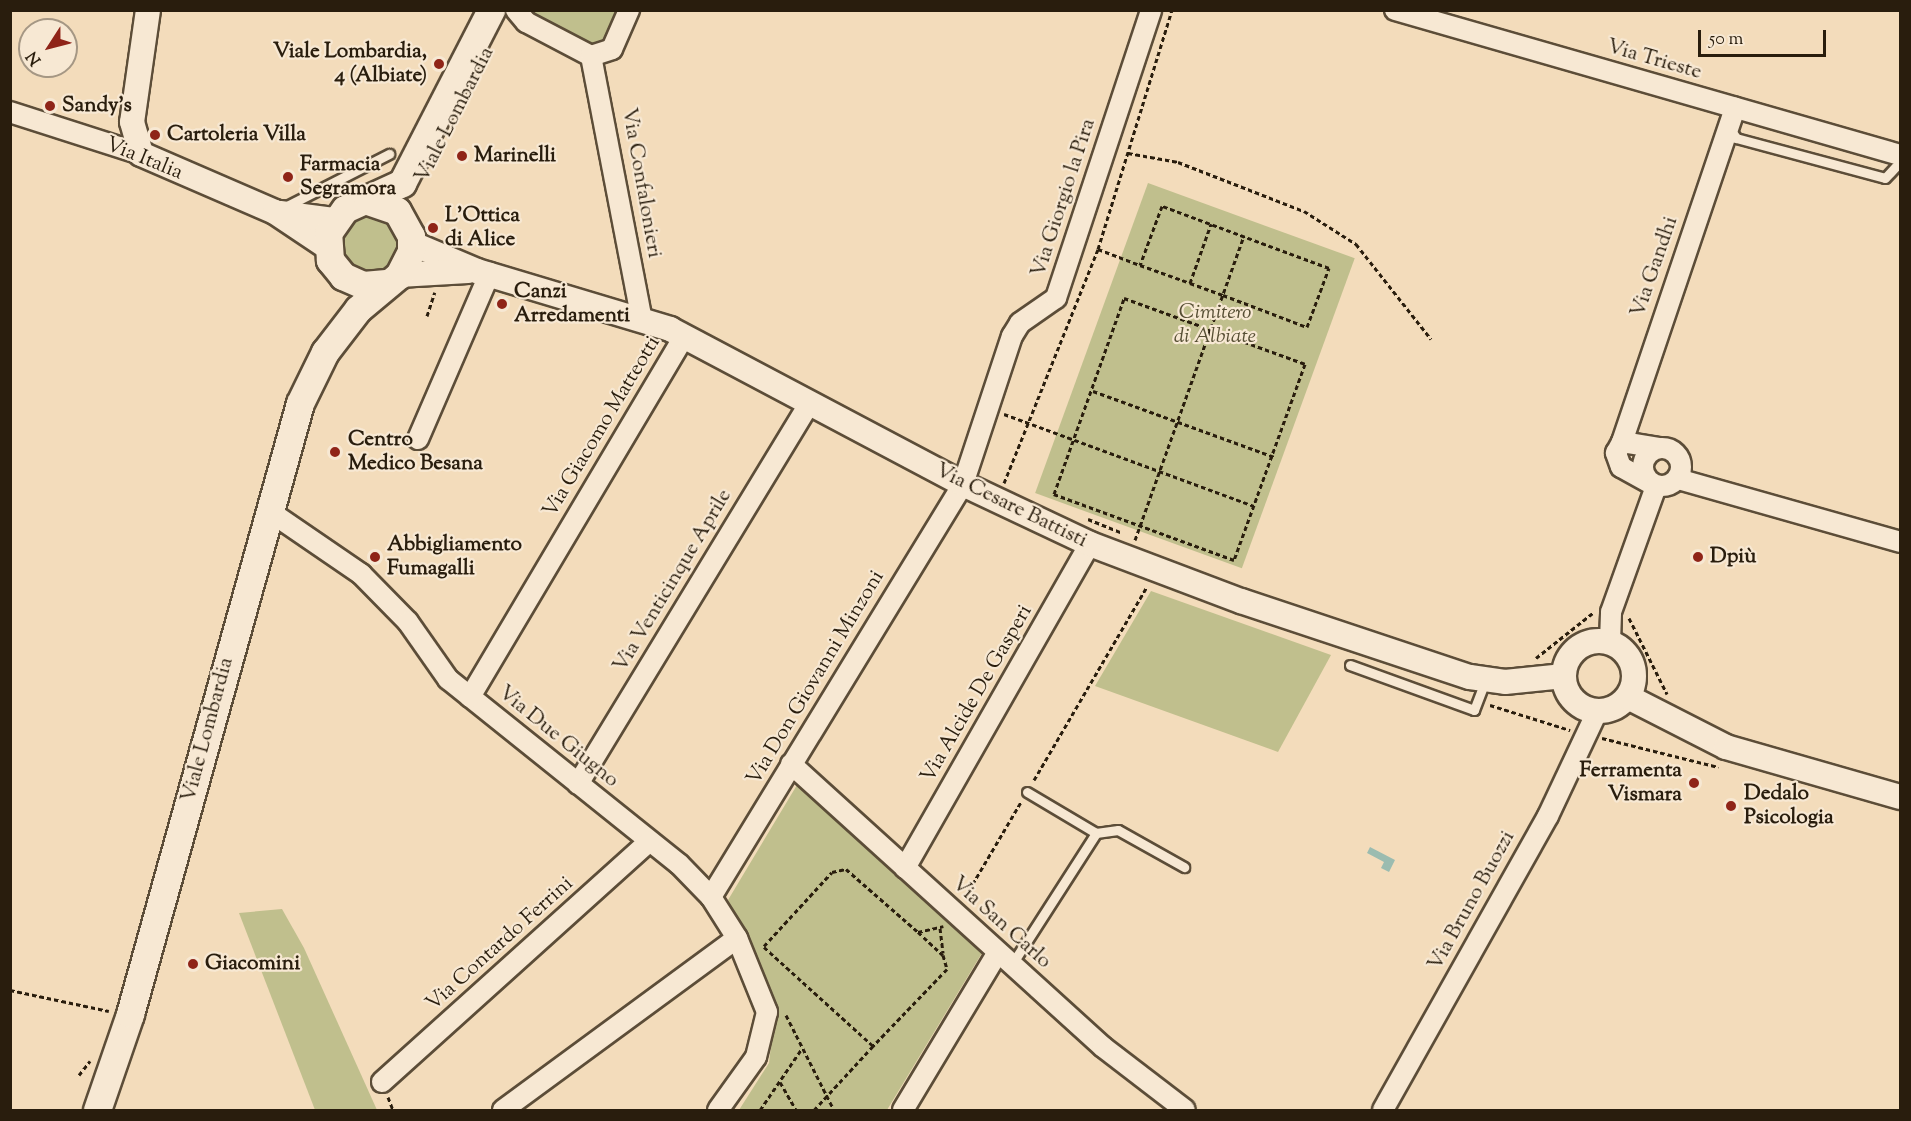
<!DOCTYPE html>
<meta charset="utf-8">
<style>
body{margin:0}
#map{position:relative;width:1911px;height:1121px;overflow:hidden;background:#f3dcbb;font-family:"Sorts Mill Goudy",serif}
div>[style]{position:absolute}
.green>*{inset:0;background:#c0bf8d;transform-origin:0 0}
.round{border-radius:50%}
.water>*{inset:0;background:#9bbcb0}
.path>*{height:3px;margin-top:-1.5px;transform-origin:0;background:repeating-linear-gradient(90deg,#291d0d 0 4.5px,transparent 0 7.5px)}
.roads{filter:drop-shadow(2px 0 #5c4d38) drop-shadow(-2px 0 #5c4d38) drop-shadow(0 2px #5c4d38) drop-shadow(0 -2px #5c4d38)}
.service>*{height:9px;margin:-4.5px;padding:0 4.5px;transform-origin:4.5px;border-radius:4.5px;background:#f7e8d3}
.minor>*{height:20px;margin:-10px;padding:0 10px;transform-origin:10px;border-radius:10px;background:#f7e8d3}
.minor>.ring{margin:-10px;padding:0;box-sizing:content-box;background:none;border:20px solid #f7e8d3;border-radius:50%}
.tertiary>*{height:24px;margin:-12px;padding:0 12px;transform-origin:12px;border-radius:12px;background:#f7e8d3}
.tertiary>.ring{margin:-12px;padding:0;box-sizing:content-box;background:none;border:24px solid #f7e8d3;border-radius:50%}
.secondary>*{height:27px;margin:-13.5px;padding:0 13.5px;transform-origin:13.5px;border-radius:13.5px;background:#f7e8d3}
.dots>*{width:16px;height:16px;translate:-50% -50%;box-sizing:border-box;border:3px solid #f7e8d3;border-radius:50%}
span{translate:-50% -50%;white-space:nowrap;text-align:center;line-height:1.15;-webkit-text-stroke:4.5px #f7e8d3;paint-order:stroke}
.poi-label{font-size:21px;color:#291d0d;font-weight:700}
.right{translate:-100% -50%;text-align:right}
.left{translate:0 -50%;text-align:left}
.street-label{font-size:21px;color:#291d0d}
.park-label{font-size:21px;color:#564e33;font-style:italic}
.frame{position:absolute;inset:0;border:12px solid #291d0d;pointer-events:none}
.north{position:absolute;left:18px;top:18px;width:60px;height:60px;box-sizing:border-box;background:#f7e8d3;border:2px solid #a59784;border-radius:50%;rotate:234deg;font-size:16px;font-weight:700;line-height:24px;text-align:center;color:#291d0d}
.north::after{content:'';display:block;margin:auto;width:21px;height:27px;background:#8f2418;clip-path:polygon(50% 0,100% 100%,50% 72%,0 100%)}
.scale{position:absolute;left:1698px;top:30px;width:128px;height:27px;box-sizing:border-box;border:3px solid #291d0d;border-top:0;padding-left:8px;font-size:18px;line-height:21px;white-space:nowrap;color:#291d0d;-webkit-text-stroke:4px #f7e8d3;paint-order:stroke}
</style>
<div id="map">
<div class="green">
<i style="clip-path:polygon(530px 11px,618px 11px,605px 41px,592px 45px)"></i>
<i style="left:1148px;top:183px;width:220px;height:330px;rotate:20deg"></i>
<i class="round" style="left:340px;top:214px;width:60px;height:60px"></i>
<i style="clip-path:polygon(1151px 591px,1331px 655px,1278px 752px,1095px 686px)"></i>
<i style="clip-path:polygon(797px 785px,982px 953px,887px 1110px,739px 1110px,769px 1063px,776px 1002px,728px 900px)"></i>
<i style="clip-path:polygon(282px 909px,304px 948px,377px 1110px,315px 1110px,239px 913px)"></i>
</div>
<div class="water">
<i style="clip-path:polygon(1370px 847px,1395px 860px,1389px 872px,1381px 868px,1384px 862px,1367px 853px)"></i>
</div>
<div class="path">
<i style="left:1128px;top:153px;width:51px;rotate:10.2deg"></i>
<i style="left:1178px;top:162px;width:135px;rotate:21.3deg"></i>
<i style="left:1304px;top:211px;width:62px;rotate:32.4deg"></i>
<i style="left:1356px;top:244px;width:121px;rotate:51.7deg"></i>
<i style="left:1098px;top:249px;width:45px;rotate:20.9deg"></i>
<i style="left:1140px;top:265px;width:53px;rotate:19.8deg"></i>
<i style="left:1190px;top:283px;width:35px;rotate:20deg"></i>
<i style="left:1223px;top:295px;width:90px;rotate:20.9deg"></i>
<i style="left:1307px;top:327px;width:63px;rotate:-69.6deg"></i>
<i style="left:1329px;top:268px;width:178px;rotate:-159.6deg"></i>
<i style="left:1162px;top:206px;width:63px;rotate:110.4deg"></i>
<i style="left:1190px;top:283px;width:63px;rotate:-70.4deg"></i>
<i style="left:1124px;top:298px;width:193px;rotate:20deg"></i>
<i style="left:1305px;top:364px;width:208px;rotate:109.9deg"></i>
<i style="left:1234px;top:560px;width:192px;rotate:-159.9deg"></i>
<i style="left:1054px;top:494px;width:208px;rotate:-70.3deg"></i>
<i style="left:427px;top:316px;width:25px;rotate:-72deg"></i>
<i style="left:1093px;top:391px;width:193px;rotate:20deg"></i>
<i style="left:1004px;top:414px;width:266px;rotate:20.2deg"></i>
<i style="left:1004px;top:483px;width:252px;rotate:-68.1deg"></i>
<i style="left:1098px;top:249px;width:250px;rotate:-72.8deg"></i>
<i style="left:1088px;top:519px;width:35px;rotate:22deg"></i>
<i style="left:1135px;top:540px;width:323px;rotate:-70.3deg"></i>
<i style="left:1629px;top:618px;width:85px;rotate:63.4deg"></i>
<i style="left:1536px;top:658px;width:74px;rotate:-38.4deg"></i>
<i style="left:1490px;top:705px;width:84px;rotate:17.4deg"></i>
<i style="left:1602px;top:738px;width:120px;rotate:14deg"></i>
<i style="left:1034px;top:780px;width:224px;rotate:-59.7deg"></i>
<i style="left:965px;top:897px;width:110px;rotate:-59.5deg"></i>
<i style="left:940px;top:928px;width:25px;rotate:83deg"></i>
<i style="left:918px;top:932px;width:26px;rotate:-13deg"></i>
<i style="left:764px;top:946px;width:100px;rotate:-47.4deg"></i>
<i style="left:832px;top:872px;width:14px;rotate:-12deg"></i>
<i style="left:846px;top:869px;width:96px;rotate:41.2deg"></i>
<i style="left:918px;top:932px;width:34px;rotate:43deg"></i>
<i style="left:943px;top:955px;width:15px;rotate:74deg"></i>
<i style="left:947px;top:969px;width:107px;rotate:133.9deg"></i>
<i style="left:764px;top:947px;width:147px;rotate:42.2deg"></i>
<i style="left:873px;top:1046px;width:87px;rotate:132.7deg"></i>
<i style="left:10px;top:990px;width:101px;rotate:12deg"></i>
<i style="left:786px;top:1015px;width:106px;rotate:63.2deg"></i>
<i style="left:79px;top:1075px;width:18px;rotate:-52deg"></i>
<i style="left:780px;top:1082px;width:32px;rotate:60deg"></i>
<i style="left:388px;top:1097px;width:14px;rotate:69deg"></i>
<i style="left:760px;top:1110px;width:73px;rotate:-55.7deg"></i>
</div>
<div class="roads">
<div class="service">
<i style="left:1730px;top:129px;width:11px;rotate:56deg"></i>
<i style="left:1736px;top:138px;width:154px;rotate:15deg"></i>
<i style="left:1885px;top:178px;width:22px;rotate:-47deg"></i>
<i style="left:285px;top:207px;width:117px;rotate:-27deg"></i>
<i style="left:1350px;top:665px;width:132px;rotate:19.9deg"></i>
<i style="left:1474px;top:710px;width:30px;rotate:-69deg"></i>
<i style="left:1027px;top:792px;width:80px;rotate:30.7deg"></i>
<i style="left:1012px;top:964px;width:156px;rotate:-57.3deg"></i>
<i style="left:1096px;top:833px;width:22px;rotate:-8deg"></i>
<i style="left:1118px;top:830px;width:76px;rotate:29.3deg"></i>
</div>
<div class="minor">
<i style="left:516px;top:10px;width:16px;rotate:50deg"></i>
<i style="left:526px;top:22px;width:73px;rotate:27.6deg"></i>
<i style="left:591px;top:56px;width:22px;rotate:-18deg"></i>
<i style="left:612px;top:49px;width:43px;rotate:-66.4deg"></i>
<i style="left:1395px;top:10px;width:525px;rotate:16.02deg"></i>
<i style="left:591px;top:56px;width:269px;rotate:79.1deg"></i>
<i style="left:10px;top:112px;width:138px;rotate:17.8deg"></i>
<i style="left:418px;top:439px;width:181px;rotate:-66.6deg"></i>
<i style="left:1622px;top:442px;width:353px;rotate:-71.3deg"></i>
<i class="ring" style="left:1643px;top:448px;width:18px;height:18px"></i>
<i style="left:1678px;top:479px;width:231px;rotate:15.8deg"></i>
<i style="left:1650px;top:483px;width:33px;rotate:-151deg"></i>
<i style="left:1621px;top:467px;width:15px;rotate:-110deg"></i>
<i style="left:1616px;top:453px;width:13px;rotate:-61deg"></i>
<i style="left:1622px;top:442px;width:37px;rotate:9deg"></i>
<i style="left:269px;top:511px;width:112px;rotate:34.4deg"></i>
<i style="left:361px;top:574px;width:67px;rotate:45.6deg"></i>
<i style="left:408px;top:622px;width:70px;rotate:54.9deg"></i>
<i style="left:448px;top:679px;width:296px;rotate:38.7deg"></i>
<i style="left:679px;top:864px;width:46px;rotate:45.9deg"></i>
<i style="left:711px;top:897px;width:49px;rotate:57.6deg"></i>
<i style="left:737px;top:938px;width:80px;rotate:67.9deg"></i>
<i style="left:767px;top:1012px;width:46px;rotate:103.7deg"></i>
<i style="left:756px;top:1057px;width:65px;rotate:125.6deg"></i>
<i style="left:1610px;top:642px;width:30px;rotate:-88deg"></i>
<i style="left:1611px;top:612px;width:134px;rotate:-70.3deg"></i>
<i style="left:470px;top:697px;width:420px;rotate:-59.3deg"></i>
<i style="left:791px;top:764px;width:421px;rotate:42.2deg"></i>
<i style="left:1103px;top:1047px;width:103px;rotate:37.5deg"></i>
<i style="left:578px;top:784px;width:446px;rotate:-58.7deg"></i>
<i style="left:905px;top:868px;width:373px;rotate:-60.3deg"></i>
<i style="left:711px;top:897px;width:484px;rotate:-58.6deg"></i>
<i style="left:963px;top:484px;width:156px;rotate:-71.7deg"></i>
<i style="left:1012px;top:336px;width:15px;rotate:-58deg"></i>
<i style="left:1020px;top:323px;width:44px;rotate:-34.8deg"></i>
<i style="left:1056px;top:298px;width:303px;rotate:-71.7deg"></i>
<i style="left:382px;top:1082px;width:360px;rotate:-42deg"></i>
<i style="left:503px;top:1110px;width:290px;rotate:-36.3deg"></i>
<i style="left:903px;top:1110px;width:184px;rotate:-59deg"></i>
<i style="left:1383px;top:1110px;width:337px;rotate:-60.7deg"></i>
<i style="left:1548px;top:816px;width:115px;rotate:-64.8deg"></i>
</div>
<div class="tertiary">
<i style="left:148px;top:10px;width:113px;rotate:98.1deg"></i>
<i style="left:132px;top:122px;width:33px;rotate:74deg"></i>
<i style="left:141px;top:154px;width:146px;rotate:23.4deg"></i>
<i style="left:275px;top:212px;width:63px;rotate:33.9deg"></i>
<i style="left:280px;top:213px;width:54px;rotate:7.4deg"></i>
<i style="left:411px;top:243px;width:72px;rotate:23deg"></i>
<i style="left:477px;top:271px;width:202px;rotate:16.7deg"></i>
<i style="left:670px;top:329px;width:331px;rotate:27.9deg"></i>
<i style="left:963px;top:484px;width:140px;rotate:25.3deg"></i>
<i style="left:1090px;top:544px;width:161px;rotate:20.7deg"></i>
<i style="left:1241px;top:601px;width:241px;rotate:18.4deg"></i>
<i style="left:1470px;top:677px;width:35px;rotate:8deg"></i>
<i style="left:1505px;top:682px;width:59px;rotate:-5.8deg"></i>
<i style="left:399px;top:275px;width:69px;rotate:-3.3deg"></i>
<i class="ring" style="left:1564px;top:641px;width:46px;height:46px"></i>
<i style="left:1628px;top:697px;width:110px;rotate:27deg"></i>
<i style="left:1726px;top:747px;width:181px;rotate:16deg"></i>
</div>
<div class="secondary">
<i style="left:386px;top:283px;width:23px;rotate:175deg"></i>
<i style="left:363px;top:285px;width:22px;rotate:-156deg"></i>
<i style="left:343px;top:276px;width:21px;rotate:-129deg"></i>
<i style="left:330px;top:260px;width:27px;rotate:-94deg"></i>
<i style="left:328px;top:233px;width:29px;rotate:-55deg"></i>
<i style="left:345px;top:209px;width:63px;rotate:-24.5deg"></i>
<i style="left:402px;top:183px;width:195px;rotate:-62.8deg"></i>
<i style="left:97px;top:1110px;width:102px;rotate:-71deg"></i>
<i style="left:130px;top:1014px;width:634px;rotate:-74.45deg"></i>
<i style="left:300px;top:403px;width:57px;rotate:-63.9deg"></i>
<i style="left:325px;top:352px;width:54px;rotate:-52.5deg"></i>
<i style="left:358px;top:309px;width:53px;rotate:-39.7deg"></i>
<i style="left:399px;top:275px;width:27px;rotate:-63deg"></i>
<i style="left:411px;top:251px;width:15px;rotate:-90deg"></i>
<i style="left:411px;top:236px;width:29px;rotate:-119deg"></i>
<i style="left:397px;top:211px;width:31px;rotate:-161deg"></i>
</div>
</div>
<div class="dots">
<i style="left:439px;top:64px;background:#8f2418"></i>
<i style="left:50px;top:106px;background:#8f2418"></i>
<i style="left:155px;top:135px;background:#8f2418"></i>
<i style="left:462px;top:156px;background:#8f2418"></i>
<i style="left:288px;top:177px;background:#8f2418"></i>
<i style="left:433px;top:228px;background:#8f2418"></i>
<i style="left:502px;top:304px;background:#8f2418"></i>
<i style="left:335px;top:452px;background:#8f2418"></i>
<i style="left:375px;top:557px;background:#8f2418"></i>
<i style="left:1698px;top:557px;background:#8f2418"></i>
<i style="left:1694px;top:783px;background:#8f2418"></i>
<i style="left:1731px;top:806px;background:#8f2418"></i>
<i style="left:193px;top:964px;background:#8f2418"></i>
</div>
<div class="poi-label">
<span class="right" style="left:427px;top:64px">Viale Lombardia,<br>4 (Albiate)</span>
<span class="left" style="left:62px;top:106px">Sandy's</span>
<span class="left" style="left:167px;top:135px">Cartoleria Villa</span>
<span class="left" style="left:474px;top:156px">Marinelli</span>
<span class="left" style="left:300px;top:177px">Farmacia<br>Segramora</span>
<span class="left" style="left:445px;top:228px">L'Ottica<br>di Alice</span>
<span class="left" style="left:514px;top:304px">Canzi<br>Arredamenti</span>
<span class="left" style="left:348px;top:452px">Centro<br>Medico Besana</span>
<span class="left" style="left:387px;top:557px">Abbigliamento<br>Fumagalli</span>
<span class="left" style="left:1710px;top:557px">Dpiù</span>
<span class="right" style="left:1682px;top:783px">Ferramenta<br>Vismara</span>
<span class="left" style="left:1744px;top:806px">Dedalo<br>Psicologia</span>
<span class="left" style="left:205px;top:964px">Giacomini</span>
</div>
<div class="street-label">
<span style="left:1654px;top:60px;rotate:16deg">Via Trieste</span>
<span style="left:455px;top:115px;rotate:-63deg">Viale Lombardia</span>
<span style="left:144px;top:159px;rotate:22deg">Via Italia</span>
<span style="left:641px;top:183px;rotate:80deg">Via Confalonieri</span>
<span style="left:1064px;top:198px;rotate:-72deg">Via Giorgio la Pira</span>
<span style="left:1655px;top:267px;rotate:-71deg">Via Gandhi</span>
<span style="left:602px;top:427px;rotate:-59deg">Via Giacomo Matteotti</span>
<span style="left:1011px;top:506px;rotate:26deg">Via Cesare Battisti</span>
<span style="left:673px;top:581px;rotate:-59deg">Via Venticinque Aprile</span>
<span style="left:816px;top:678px;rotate:-59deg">Via Don Giovanni Minzoni</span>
<span style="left:977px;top:694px;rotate:-60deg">Via Alcide De Gasperi</span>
<span style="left:208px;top:730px;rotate:-75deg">Viale Lombardia</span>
<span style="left:558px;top:737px;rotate:39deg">Via Due Giugno</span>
<span style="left:1472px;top:901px;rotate:-61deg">Via Bruno Buozzi</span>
<span style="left:1001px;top:923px;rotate:42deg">Via San Carlo</span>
<span style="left:500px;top:944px;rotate:-42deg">Via Contardo Ferrini</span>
</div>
<div class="park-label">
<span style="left:1215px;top:325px">Cimitero<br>di Albiate</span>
</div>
<div class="frame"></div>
<div class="north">N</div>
<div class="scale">50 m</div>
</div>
